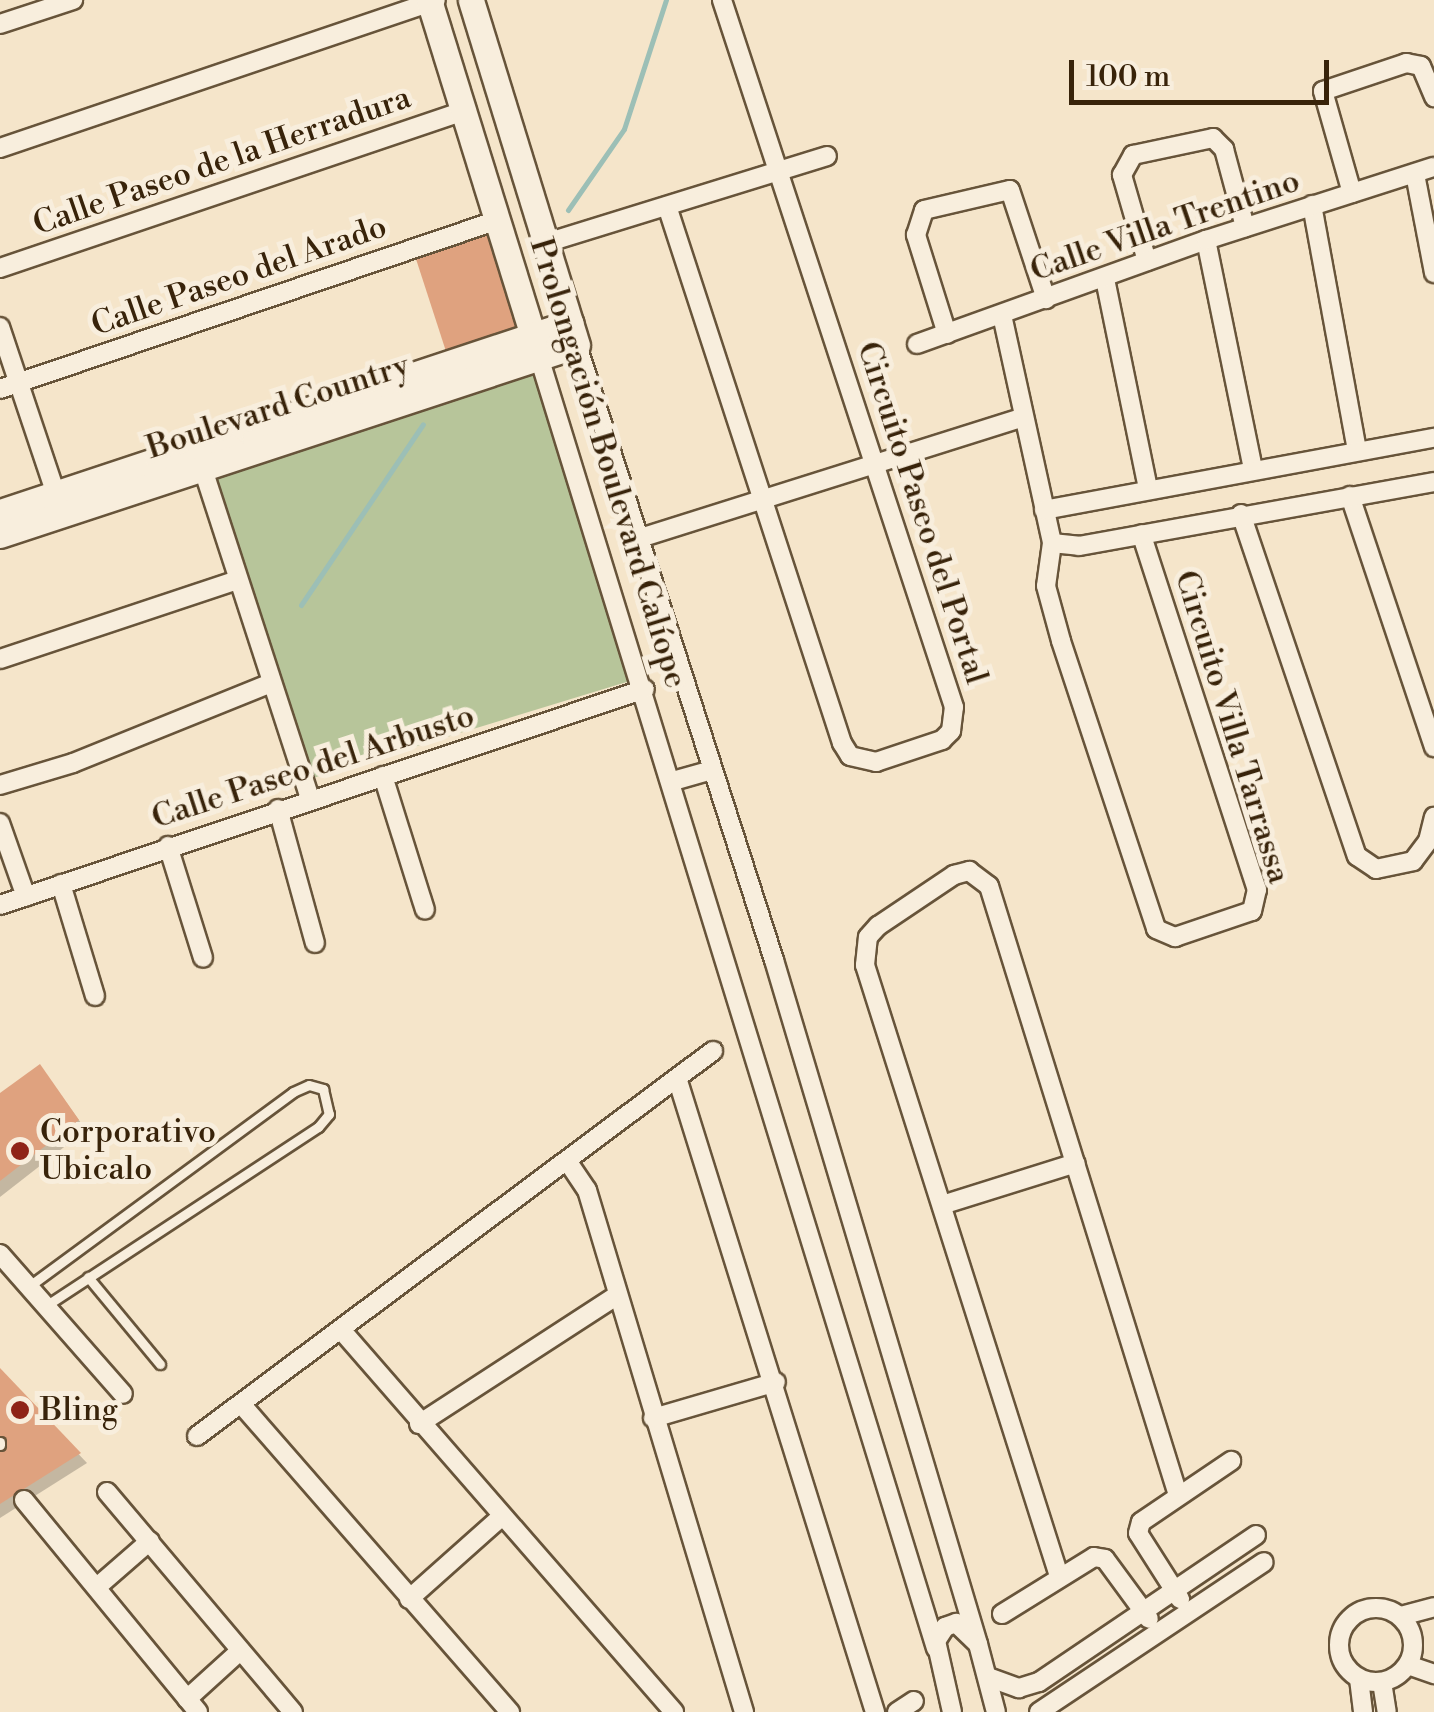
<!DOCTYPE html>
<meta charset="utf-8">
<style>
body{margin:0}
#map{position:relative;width:1434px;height:1712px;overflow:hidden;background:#f5e5ca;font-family:"Libre Bodoni",serif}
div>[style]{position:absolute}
.green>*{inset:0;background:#b7c59a;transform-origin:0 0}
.shadow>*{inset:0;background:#0003}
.stream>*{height:5px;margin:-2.5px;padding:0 2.5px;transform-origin:2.5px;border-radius:2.5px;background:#9cbfb6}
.building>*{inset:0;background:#dfa27f;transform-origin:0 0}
.roads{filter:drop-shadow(2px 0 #67543a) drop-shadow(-2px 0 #67543a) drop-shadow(0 2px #67543a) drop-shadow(0 -2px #67543a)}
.lane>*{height:9px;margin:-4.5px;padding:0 4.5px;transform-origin:4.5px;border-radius:4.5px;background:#f8eedd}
.street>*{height:18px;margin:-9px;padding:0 9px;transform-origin:9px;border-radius:9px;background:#f8eedd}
.street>.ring{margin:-9px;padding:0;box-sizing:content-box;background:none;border:18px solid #f8eedd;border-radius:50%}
.secondary>*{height:25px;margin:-12.5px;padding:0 12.5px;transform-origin:12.5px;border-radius:12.5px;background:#f8eedd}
.dots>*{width:28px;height:28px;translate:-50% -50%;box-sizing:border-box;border:5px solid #f8eedd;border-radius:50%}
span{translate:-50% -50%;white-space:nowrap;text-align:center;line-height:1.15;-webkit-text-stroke:10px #f8eedd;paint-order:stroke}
.street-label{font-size:32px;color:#38230a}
.poi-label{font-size:32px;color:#38230a}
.left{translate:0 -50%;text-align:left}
.scale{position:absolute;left:1069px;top:60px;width:260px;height:45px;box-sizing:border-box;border:5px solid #38230a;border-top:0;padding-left:12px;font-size:30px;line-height:35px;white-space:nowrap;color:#38230a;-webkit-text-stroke:8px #f8eedd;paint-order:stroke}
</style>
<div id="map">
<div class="green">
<i style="left:535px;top:365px;width:330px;height:340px;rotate:73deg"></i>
</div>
<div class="shadow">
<i style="clip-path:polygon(48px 1077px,86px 1130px,0 1197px,0 1097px)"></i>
<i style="clip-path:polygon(0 1371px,87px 1463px,0 1518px)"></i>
</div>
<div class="stream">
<i style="left:568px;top:210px;width:98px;rotate:-55.3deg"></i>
<i style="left:624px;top:129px;width:136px;rotate:-72deg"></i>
<i style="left:301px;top:605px;width:218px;rotate:-56deg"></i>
</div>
<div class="building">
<i style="left:494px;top:224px;width:109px;height:85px;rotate:72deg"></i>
<i style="clip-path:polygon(40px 1064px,79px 1120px,0 1181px,0 1093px)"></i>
<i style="clip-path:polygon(0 1368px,81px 1453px,0 1504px)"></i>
</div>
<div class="roads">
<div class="lane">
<i style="left:88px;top:1277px;width:113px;rotate:50.4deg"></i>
<i style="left:28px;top:1287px;width:329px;rotate:-36.3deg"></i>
<i style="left:293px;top:1092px;width:17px;rotate:-24deg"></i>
<i style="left:309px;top:1085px;width:15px;rotate:16deg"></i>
<i style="left:323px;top:1089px;width:26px;rotate:77deg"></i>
<i style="left:329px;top:1114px;width:17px;rotate:130deg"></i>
<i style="left:318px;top:1127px;width:326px;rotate:146.7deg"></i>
<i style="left:0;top:1442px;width:3px;rotate:90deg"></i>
</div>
<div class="street">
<i style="left:0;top:24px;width:77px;rotate:-18.2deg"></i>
<i style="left:0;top:148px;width:460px;rotate:-18.7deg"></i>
<i style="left:1415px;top:174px;width:101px;rotate:79.1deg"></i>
<i style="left:1352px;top:193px;width:106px;rotate:-105.9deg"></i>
<i style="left:1323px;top:91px;width:88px;rotate:-18.6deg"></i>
<i style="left:1406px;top:63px;width:15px;rotate:11deg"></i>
<i style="left:1421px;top:66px;width:34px;rotate:67deg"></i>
<i style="left:1312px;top:205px;width:249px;rotate:79.6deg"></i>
<i style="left:667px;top:206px;width:565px;rotate:71.95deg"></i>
<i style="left:842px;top:743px;width:15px;rotate:58deg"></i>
<i style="left:850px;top:756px;width:27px;rotate:13deg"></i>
<i style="left:876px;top:762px;width:70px;rotate:-18.4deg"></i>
<i style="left:942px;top:740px;width:13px;rotate:-45deg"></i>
<i style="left:951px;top:731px;width:24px;rotate:-83deg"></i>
<i style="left:954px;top:707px;width:744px;rotate:-108.17deg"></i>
<i style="left:1206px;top:240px;width:233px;rotate:78.4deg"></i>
<i style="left:546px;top:243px;width:294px;rotate:-17.2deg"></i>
<i style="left:1147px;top:261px;width:90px;rotate:-106.2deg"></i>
<i style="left:1122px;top:175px;width:23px;rotate:-61deg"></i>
<i style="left:1133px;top:155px;width:82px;rotate:-12deg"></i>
<i style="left:1213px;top:138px;width:16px;rotate:45deg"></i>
<i style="left:1224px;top:149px;width:81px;rotate:74.9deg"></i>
<i style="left:0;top:268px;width:490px;rotate:-18.7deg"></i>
<i style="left:1105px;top:279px;width:213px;rotate:78.4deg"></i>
<i style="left:1002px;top:315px;width:233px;rotate:77.6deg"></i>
<i style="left:1052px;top:543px;width:43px;rotate:97.9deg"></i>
<i style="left:1046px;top:586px;width:57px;rotate:74.7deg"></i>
<i style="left:1061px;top:641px;width:303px;rotate:71.7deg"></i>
<i style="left:1156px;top:929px;width:21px;rotate:23deg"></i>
<i style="left:1175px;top:937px;width:81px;rotate:-18.7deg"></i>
<i style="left:1252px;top:911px;width:22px;rotate:-77deg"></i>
<i style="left:1257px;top:890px;width:374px;rotate:-108deg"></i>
<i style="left:0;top:327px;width:186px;rotate:71.5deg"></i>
<i style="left:947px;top:334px;width:104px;rotate:-107.4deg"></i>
<i style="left:916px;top:235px;width:26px;rotate:-72deg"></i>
<i style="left:924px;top:210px;width:88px;rotate:-13.1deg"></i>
<i style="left:1010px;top:190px;width:115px;rotate:71.7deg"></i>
<i style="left:917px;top:344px;width:307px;rotate:-19.8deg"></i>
<i style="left:1206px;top:240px;width:239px;rotate:-17.8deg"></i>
<i style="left:577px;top:345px;width:646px;rotate:72.24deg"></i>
<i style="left:774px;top:960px;width:714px;rotate:73.39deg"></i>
<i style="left:539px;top:357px;width:1351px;rotate:72.91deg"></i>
<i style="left:0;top:389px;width:526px;rotate:-18.75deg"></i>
<i style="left:202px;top:466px;width:350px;rotate:72deg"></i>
<i style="left:1350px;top:496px;width:265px;rotate:71.5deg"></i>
<i style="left:1044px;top:510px;width:397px;rotate:-10.5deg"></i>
<i style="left:1241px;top:514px;width:361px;rotate:71.3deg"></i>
<i style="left:1357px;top:856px;width:23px;rotate:34deg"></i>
<i style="left:1376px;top:869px;width:38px;rotate:-12deg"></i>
<i style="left:1413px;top:861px;width:25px;rotate:-53deg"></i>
<i style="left:1428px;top:841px;width:25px;rotate:-76deg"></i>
<i style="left:637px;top:539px;width:405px;rotate:-17.5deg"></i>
<i style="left:1052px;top:543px;width:27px;rotate:6deg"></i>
<i style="left:1079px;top:546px;width:361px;rotate:-10.2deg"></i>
<i style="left:0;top:659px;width:250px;rotate:-18.4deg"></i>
<i style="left:383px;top:776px;width:140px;rotate:72.6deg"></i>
<i style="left:673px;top:781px;width:41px;rotate:-15.8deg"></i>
<i style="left:0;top:785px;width:76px;rotate:-16.8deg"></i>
<i style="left:73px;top:763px;width:214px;rotate:-22deg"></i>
<i style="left:278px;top:809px;width:139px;rotate:74.6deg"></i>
<i style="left:0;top:823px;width:78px;rotate:70.6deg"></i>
<i style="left:168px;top:846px;width:117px;rotate:72.6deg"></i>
<i style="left:61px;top:884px;width:117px;rotate:73.1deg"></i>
<i style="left:0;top:905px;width:680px;rotate:-18.51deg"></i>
<i style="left:678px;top:1081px;width:661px;rotate:72.66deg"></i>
<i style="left:570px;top:1165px;width:30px;rotate:56deg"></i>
<i style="left:587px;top:1190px;width:545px;rotate:73.26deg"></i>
<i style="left:942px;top:1205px;width:140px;rotate:-17.4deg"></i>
<i style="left:0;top:1254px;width:186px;rotate:48.7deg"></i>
<i style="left:343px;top:1332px;width:504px;rotate:48.94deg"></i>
<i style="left:242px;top:1405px;width:408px;rotate:48.9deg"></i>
<i style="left:653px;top:1418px;width:128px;rotate:-16.3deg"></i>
<i style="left:419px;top:1424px;width:237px;rotate:-33deg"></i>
<i style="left:197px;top:1436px;width:644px;rotate:-36.73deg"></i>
<i style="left:107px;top:1492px;width:288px;rotate:49.8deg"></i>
<i style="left:24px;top:1500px;width:274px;rotate:50.6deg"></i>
<i style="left:1059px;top:1576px;width:641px;rotate:-107.62deg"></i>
<i style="left:865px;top:965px;width:28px;rotate:-84deg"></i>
<i style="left:868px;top:937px;width:15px;rotate:-48deg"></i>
<i style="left:878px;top:926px;width:92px;rotate:-33.9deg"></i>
<i style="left:954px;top:875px;width:16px;rotate:-15deg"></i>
<i style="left:969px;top:871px;width:25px;rotate:37deg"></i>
<i style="left:989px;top:886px;width:634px;rotate:72.76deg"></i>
<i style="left:97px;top:1587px;width:70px;rotate:-41deg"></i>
<i style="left:409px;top:1599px;width:123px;rotate:-41.7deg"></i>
<i style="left:1180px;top:1599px;width:78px;rotate:-122.5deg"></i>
<i style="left:1138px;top:1533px;width:11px;rotate:-75deg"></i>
<i style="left:1141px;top:1522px;width:109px;rotate:-34.1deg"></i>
<i class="ring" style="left:1339px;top:1608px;width:56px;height:56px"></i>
<i style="left:1002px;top:1614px;width:108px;rotate:-31.8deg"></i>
<i style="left:1094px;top:1557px;width:11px;rotate:10deg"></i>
<i style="left:1105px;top:1559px;width:74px;rotate:53.7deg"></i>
<i style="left:1401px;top:1616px;width:34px;rotate:-15deg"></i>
<i style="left:1408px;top:1665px;width:28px;rotate:19deg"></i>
<i style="left:988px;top:1677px;width:33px;rotate:20deg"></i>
<i style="left:1019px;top:1688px;width:21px;rotate:-17deg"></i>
<i style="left:1039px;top:1682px;width:262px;rotate:-34.1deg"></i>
<i style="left:1359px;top:1679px;width:33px;rotate:83deg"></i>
<i style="left:1382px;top:1682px;width:30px;rotate:81deg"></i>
<i style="left:187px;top:1699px;width:72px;rotate:-42.2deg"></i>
<i style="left:897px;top:1712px;width:20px;rotate:-33deg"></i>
<i style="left:952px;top:1712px;width:73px;rotate:-102.7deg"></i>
<i style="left:936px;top:1641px;width:17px;rotate:-57deg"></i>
<i style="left:945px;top:1627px;width:12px;rotate:-20deg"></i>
<i style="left:956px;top:1623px;width:30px;rotate:44deg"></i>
<i style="left:978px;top:1644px;width:70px;rotate:75.2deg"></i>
<i style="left:1039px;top:1712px;width:270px;rotate:-33.7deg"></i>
</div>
<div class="secondary">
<i style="left:429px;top:0;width:365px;rotate:72.8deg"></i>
<i style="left:0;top:512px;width:601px;rotate:-18.34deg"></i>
<i style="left:0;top:535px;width:607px;rotate:-18.23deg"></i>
<i style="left:577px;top:345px;width:361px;rotate:-107.1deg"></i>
</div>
</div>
<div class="dots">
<i style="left:20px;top:1151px;background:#8f2418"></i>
<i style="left:20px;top:1410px;background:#8f2418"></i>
</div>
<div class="street-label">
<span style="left:222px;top:161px;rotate:-19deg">Calle Paseo de la Herradura</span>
<span style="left:1165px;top:226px;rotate:-19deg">Calle Villa Trentino</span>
<span style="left:239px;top:276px;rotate:-19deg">Calle Paseo del Arado</span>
<span style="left:278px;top:407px;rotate:-18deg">Boulevard Country</span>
<span style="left:608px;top:463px;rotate:73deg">Prolongación Boulevard Calíope</span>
<span style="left:922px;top:513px;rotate:72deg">Circuito Paseo del Portal</span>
<span style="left:1232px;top:727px;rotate:73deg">Circuito Villa Tarrassa</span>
<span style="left:313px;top:767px;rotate:-18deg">Calle Paseo del Arbusto</span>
</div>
<div class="poi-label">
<span class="left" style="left:40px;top:1151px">Corporativo<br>Ubicalo</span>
<span class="left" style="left:40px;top:1410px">Bling</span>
</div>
<div class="scale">100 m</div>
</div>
